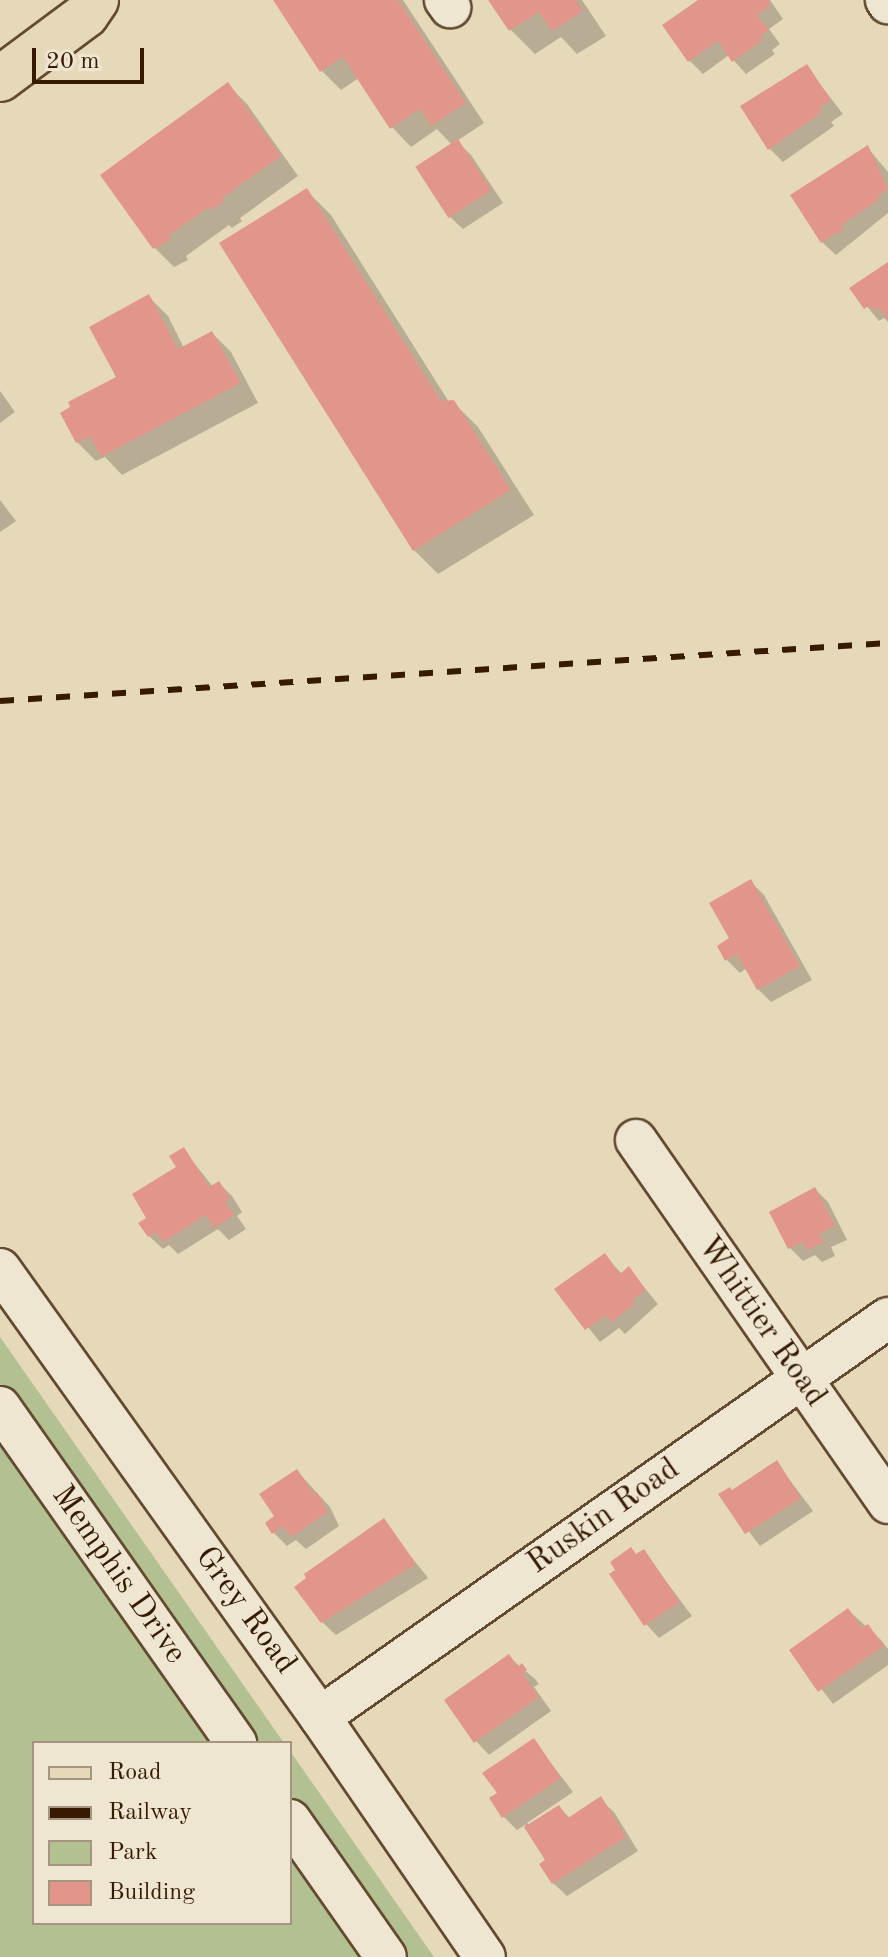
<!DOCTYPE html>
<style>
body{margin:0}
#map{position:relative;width:888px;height:1957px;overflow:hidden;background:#e6d9ba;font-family:"Old Standard TT",serif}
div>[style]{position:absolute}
.green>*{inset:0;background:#b2c092}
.shadow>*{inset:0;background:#0003}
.building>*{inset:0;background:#e2968b;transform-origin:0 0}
.roads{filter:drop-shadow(2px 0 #634a30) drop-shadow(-2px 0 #634a30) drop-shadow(0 2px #634a30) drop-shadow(0 -2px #634a30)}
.minor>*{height:40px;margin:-20px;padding:0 20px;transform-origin:20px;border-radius:20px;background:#efe6d2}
.major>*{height:44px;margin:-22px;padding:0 22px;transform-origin:22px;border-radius:22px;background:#e6d9ba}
.rail>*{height:6px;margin-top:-3px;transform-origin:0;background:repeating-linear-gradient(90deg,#371a02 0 14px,transparent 0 28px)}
span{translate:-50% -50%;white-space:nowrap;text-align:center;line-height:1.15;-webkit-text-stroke:6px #efe6d2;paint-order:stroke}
.street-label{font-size:32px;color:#371a02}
.legend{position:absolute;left:32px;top:1741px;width:260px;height:184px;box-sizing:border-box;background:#efe6d2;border:2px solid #a5947f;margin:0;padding:10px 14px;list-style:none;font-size:24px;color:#371a02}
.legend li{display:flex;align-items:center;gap:16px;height:40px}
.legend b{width:40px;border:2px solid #a5947f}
.scale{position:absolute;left:32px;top:48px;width:112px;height:36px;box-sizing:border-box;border:4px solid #371a02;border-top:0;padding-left:10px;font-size:24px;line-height:28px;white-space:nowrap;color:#371a02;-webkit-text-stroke:6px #efe6d2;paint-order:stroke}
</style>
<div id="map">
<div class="green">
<i style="clip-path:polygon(0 1337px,284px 1743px,34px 1743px,34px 1923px,290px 1923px,290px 1751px,434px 1957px,0 1957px)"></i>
</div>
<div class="shadow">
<i style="clip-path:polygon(275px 0,403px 0,484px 123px,457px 141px,471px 155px,503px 203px,463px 229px,449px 216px,418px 167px,452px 145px,437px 129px,411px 147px,392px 127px,359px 78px,341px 90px,322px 71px)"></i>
<i style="clip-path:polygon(491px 0,582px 0,606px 36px,577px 54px,561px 37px,535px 54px,511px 30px)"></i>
<i style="clip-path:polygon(702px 0,770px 0,783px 19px,769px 29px,780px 44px,772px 50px,775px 54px,746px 74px,729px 55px,703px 74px,689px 60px)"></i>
<i style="clip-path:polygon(806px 66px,843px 114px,831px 122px,834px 126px,783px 162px,770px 149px,743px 107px)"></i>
<i style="clip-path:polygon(228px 85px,247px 104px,298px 176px,240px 218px,242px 221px,232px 228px,229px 225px,186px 256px,188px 260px,174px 267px,154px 247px)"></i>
<i style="clip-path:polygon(867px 147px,888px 172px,888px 213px,836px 255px,822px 242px,792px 195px)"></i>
<i style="clip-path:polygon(307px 191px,331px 215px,449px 402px,453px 402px,478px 427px,534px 515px,438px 574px,414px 550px)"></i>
<i style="clip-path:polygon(888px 264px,888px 322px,884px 318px,879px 321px,852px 288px)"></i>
<i style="clip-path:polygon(149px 297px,168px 316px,184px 348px,212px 333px,231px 352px,258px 403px,122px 475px,105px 457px,96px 461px,77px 442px,118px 378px)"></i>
<i style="clip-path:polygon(0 391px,15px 412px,0 423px)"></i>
<i style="clip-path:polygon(0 500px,16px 521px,0 532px)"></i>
<i style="clip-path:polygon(751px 882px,764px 895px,812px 980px,771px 1002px,758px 989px,747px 968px,740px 973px,726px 959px)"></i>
<i style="clip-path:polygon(184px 1150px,213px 1187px,219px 1183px,232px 1196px,242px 1212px,237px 1216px,246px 1229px,229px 1240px,218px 1229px,178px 1254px,169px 1245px,163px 1249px,149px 1236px,149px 1218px,179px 1167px)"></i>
<i style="clip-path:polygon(815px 1189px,828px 1202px,847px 1240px,831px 1247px,835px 1256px,822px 1262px,815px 1255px,803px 1261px,790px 1248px)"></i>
<i style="clip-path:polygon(605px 1256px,622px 1274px,629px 1269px,658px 1304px,625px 1334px,619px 1328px,600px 1342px,557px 1289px)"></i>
<i style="clip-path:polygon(777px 1463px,813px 1511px,760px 1546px,721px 1495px,732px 1492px)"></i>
<i style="clip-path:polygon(297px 1471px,330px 1507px,339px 1526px,306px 1549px,296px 1540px,287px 1546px,274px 1533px)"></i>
<i style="clip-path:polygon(383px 1521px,428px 1578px,336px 1635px,322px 1622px)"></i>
<i style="clip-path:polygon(644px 1552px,692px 1616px,659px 1638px,646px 1624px,637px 1556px)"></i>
<i style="clip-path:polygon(848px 1610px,881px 1640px,888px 1649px,888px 1665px,833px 1704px,792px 1651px)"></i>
<i style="clip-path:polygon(509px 1657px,535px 1679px,539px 1684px,534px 1687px,551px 1711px,489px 1755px,476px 1741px)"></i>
<i style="clip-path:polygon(534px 1741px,573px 1792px,527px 1823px,529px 1826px,559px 1807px,570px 1818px,600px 1799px,614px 1812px,638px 1851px,567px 1896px,553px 1883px,548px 1861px,525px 1825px,517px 1830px,504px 1817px,499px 1794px)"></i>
</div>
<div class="building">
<i style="clip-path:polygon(273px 0,398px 0,466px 103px,431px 126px,420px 109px,390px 129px,343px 57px,320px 72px)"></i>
<i style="clip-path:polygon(488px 0,576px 0,583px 11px,552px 31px,539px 12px,509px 31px)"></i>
<i style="clip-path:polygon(698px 0,768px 0,771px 5px,757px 15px,769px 30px,760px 36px,763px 40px,732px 62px,718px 41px,688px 62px,662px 25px)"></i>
<i style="clip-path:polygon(807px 64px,831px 100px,819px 108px,822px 112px,768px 150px,740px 106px)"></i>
<i style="clip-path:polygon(228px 82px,281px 156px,222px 198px,225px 201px,211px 210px,209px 207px,168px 236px,171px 240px,153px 249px,100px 175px)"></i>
<i style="left:458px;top:139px;width:61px;height:51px;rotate:57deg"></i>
<i style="clip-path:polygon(868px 145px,888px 189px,877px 196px,880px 199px,841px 225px,844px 229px,821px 243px,790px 195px)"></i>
<i style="clip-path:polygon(307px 188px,441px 401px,454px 400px,511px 490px,413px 551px,219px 243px)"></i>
<i style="clip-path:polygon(888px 262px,888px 320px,879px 308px,874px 311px,870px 305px,864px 309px,849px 288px)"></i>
<i style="clip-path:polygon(149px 294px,178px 349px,212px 331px,241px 383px,101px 457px,90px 436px,76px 443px,60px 413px,70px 407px,68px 402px,116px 377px,89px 327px)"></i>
<i style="clip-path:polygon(751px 879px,800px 966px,757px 990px,737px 954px,725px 961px,717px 946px,729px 938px,709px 903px)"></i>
<i style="clip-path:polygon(184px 1147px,209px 1187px,219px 1181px,230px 1198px,225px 1202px,234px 1215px,214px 1228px,206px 1215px,163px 1242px,156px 1232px,148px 1237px,138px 1223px,146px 1218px,132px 1194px,176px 1167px,169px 1156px)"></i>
<i style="clip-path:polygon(815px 1187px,835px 1226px,819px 1234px,824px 1242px,807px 1250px,803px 1242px,788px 1249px,769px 1212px)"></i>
<i style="clip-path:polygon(605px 1253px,620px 1274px,629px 1266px,646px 1290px,632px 1300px,635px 1304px,611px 1322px,606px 1315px,585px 1330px,554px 1289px)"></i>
<i style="clip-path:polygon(777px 1460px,801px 1498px,745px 1534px,718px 1494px,730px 1487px,732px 1490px)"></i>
<i style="clip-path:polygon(297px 1469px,314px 1494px,317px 1492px,328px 1512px,291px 1537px,283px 1526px,272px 1534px,265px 1523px,274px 1516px,259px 1494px)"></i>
<i style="clip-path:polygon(384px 1518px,416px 1564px,321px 1623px,294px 1587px,306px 1578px,304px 1574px)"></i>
<i style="clip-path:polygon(631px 1547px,636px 1554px,644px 1549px,680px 1602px,644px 1626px,609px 1574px,615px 1570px,610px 1562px)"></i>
<i style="clip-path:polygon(848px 1608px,862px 1628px,868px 1624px,884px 1646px,818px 1692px,789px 1650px)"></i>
<i style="clip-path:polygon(509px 1654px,518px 1667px,522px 1663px,527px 1670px,522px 1673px,539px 1697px,474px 1743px,444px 1700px)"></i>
<i style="clip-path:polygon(534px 1738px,561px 1778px,502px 1818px,489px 1798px,497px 1793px,482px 1773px)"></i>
<i style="clip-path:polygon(601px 1796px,626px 1837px,552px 1884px,539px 1864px,545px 1860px,524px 1827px,559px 1805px,568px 1818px)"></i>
</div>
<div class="roads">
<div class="minor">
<i style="left:445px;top:0;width:9px;rotate:54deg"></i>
<i style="left:886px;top:0;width:4px;rotate:56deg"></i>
<i style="left:636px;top:1140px;width:442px;rotate:55.2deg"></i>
<i style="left:0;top:1269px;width:551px;rotate:54.46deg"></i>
<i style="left:320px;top:1717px;width:291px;rotate:55.5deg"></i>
<i style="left:0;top:1407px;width:411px;rotate:54.9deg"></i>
<i style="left:320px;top:1717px;width:694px;rotate:-35.09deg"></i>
<i style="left:290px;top:1820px;width:167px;rotate:55deg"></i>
</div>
<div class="major">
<i style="left:0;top:79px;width:107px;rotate:-36.7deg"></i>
<i style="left:86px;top:15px;width:18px;rotate:-56deg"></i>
</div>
</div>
<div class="rail">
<i style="left:0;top:701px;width:890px;rotate:-3.74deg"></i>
</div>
<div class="street-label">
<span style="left:761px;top:1322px;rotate:55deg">Whittier Road</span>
<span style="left:604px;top:1517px;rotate:-35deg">Ruskin Road</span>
<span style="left:118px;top:1575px;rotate:55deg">Memphis Drive</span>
<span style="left:245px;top:1611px;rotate:54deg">Grey Road</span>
</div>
<ul class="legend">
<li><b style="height:10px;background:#e6d9ba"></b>Road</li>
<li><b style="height:10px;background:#371a02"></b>Railway</li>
<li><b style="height:22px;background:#b2c092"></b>Park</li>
<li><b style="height:22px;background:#e2968b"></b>Building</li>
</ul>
<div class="scale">20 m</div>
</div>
